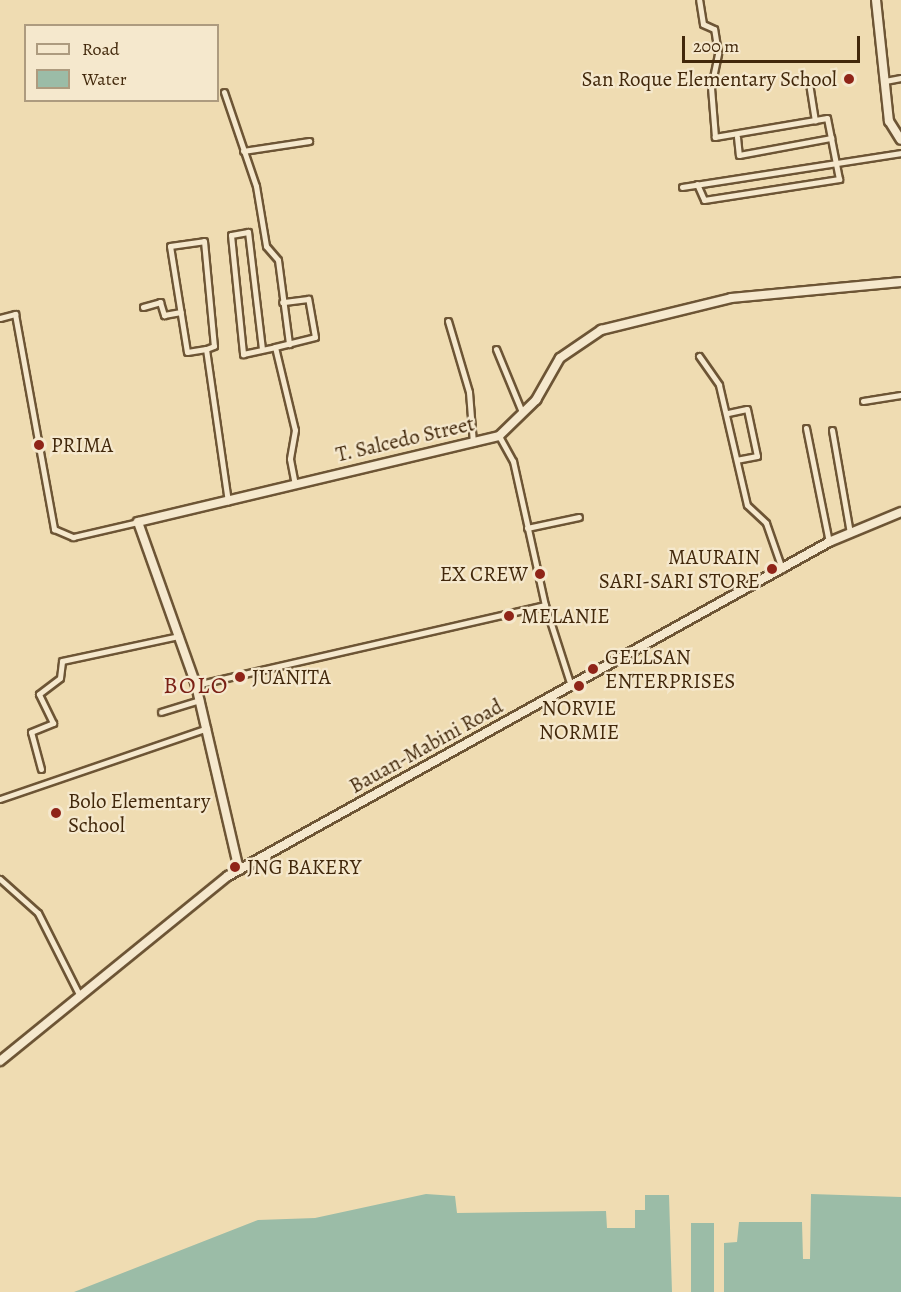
<!DOCTYPE html>
<style>
body{margin:0}
#map{position:relative;width:901px;height:1292px;overflow:hidden;background:#efdcb2;font-family:Alegreya,serif}
div>[style]{position:absolute}
.water>*{inset:0;background:#9bbca7;transform-origin:0 0}
.roads{filter:drop-shadow(2px 0 #6d5535) drop-shadow(-2px 0 #6d5535) drop-shadow(0 2px #6d5535) drop-shadow(0 -2px #6d5535)}
.street>*{height:5px;margin:-2.5px;padding:0 2.5px;transform-origin:2.5px;border-radius:2.5px;background:#f5e8cd}
.secondary>*{height:8px;margin:-4px;padding:0 4px;transform-origin:4px;border-radius:4px;background:#f5e8cd}
.dots>*{width:16px;height:16px;translate:-50% -50%;box-sizing:border-box;border:3px solid #f5e8cd;border-radius:50%}
span{translate:-50% -50%;white-space:nowrap;text-align:center;line-height:1.15;-webkit-text-stroke:4.5px #f5e8cd;paint-order:stroke}
.poi-label{font-size:21px;color:#42280b}
.right{translate:-100% -50%;text-align:right}
.left{translate:0 -50%;text-align:left}
.street-label{font-size:21px;color:#42280b}
.quarter-label{font-size:24px;color:#7a1f14;letter-spacing:1.5px}
.legend{position:absolute;left:24px;top:24px;width:195px;height:78px;box-sizing:border-box;background:#f5e8cd;border:2px solid #ad9b7f;margin:0;padding:8px 10px;list-style:none;font-size:18px;color:#42280b}
.legend li{display:flex;align-items:center;gap:12px;height:30px}
.legend b{width:30px;border:2px solid #ad9b7f}
.scale{position:absolute;left:682px;top:36px;width:178px;height:27px;box-sizing:border-box;border:3px solid #42280b;border-top:0;padding-left:8px;font-size:18px;line-height:21px;white-space:nowrap;color:#42280b;-webkit-text-stroke:4px #f5e8cd;paint-order:stroke}
</style>
<div id="map">
<div class="water">
<i style="clip-path:polygon(426px 1194px,455px 1196px,457px 1213px,606px 1211px,607px 1228px,635px 1228px,635px 1210px,645px 1210px,645px 1195px,669px 1195px,672px 1292px,74px 1292px,258px 1220px,315px 1218px)"></i>
<i style="clip-path:polygon(811px 1194px,901px 1197px,901px 1292px,724px 1292px,724px 1243px,737px 1242px,739px 1222px,802px 1222px,803px 1259px,810px 1259px)"></i>
<i style="left:691px;top:1223px;width:23px;height:69px"></i>
</div>
<div class="roads">
<div class="street">
<i style="left:885px;top:81px;width:16px;rotate:-11deg"></i>
<i style="left:809px;top:83px;width:38px;rotate:81deg"></i>
<i style="left:224px;top:92px;width:99px;rotate:71.2deg"></i>
<i style="left:256px;top:186px;width:61px;rotate:80.5deg"></i>
<i style="left:266px;top:246px;width:18px;rotate:49deg"></i>
<i style="left:278px;top:260px;width:85px;rotate:82.5deg"></i>
<i style="left:737px;top:137px;width:18px;rotate:84deg"></i>
<i style="left:739px;top:155px;width:94px;rotate:-10.5deg"></i>
<i style="left:243px;top:151px;width:67px;rotate:-8.6deg"></i>
<i style="left:697px;top:184px;width:17px;rotate:66deg"></i>
<i style="left:704px;top:200px;width:137px;rotate:-8.8deg"></i>
<i style="left:839px;top:179px;width:62px;rotate:-101.1deg"></i>
<i style="left:827px;top:118px;width:114px;rotate:170.4deg"></i>
<i style="left:715px;top:137px;width:50px;rotate:-94.6deg"></i>
<i style="left:711px;top:87px;width:35px;rotate:-78deg"></i>
<i style="left:718px;top:53px;width:24px;rotate:-99deg"></i>
<i style="left:714px;top:29px;width:12px;rotate:-156deg"></i>
<i style="left:703px;top:24px;width:24px;rotate:-99deg"></i>
<i style="left:682px;top:187px;width:222px;rotate:-8.8deg"></i>
<i style="left:143px;top:307px;width:18px;rotate:-16deg"></i>
<i style="left:160px;top:302px;width:14px;rotate:73deg"></i>
<i style="left:164px;top:315px;width:17px;rotate:-10deg"></i>
<i style="left:0;top:318px;width:16px;rotate:-15deg"></i>
<i style="left:15px;top:314px;width:219px;rotate:79.7deg"></i>
<i style="left:54px;top:529px;width:21px;rotate:23deg"></i>
<i style="left:73px;top:537px;width:67px;rotate:-13deg"></i>
<i style="left:448px;top:321px;width:74px;rotate:73.5deg"></i>
<i style="left:469px;top:392px;width:51px;rotate:85.5deg"></i>
<i style="left:275px;top:347px;width:85px;rotate:76.5deg"></i>
<i style="left:295px;top:430px;width:29px;rotate:100deg"></i>
<i style="left:290px;top:459px;width:25px;rotate:79deg"></i>
<i style="left:206px;top:349px;width:19px;rotate:171deg"></i>
<i style="left:187px;top:352px;width:107px;rotate:-99.1deg"></i>
<i style="left:170px;top:246px;width:34px;rotate:-8deg"></i>
<i style="left:204px;top:241px;width:105px;rotate:84.6deg"></i>
<i style="left:214px;top:346px;width:9px;rotate:159deg"></i>
<i style="left:206px;top:349px;width:154px;rotate:81.8deg"></i>
<i style="left:262px;top:349px;width:118px;rotate:-96.8deg"></i>
<i style="left:248px;top:232px;width:17px;rotate:170deg"></i>
<i style="left:231px;top:235px;width:120px;rotate:84.2deg"></i>
<i style="left:243px;top:354px;width:33px;rotate:-12deg"></i>
<i style="left:275px;top:347px;width:41px;rotate:-14deg"></i>
<i style="left:315px;top:337px;width:39px;rotate:-100deg"></i>
<i style="left:308px;top:299px;width:26px;rotate:173deg"></i>
<i style="left:496px;top:349px;width:68px;rotate:67.6deg"></i>
<i style="left:699px;top:356px;width:35px;rotate:55deg"></i>
<i style="left:719px;top:385px;width:123px;rotate:76.9deg"></i>
<i style="left:747px;top:505px;width:26px;rotate:43deg"></i>
<i style="left:766px;top:523px;width:49px;rotate:70.8deg"></i>
<i style="left:863px;top:401px;width:38px;rotate:-9deg"></i>
<i style="left:728px;top:413px;width:19px;rotate:-12deg"></i>
<i style="left:747px;top:409px;width:48px;rotate:78deg"></i>
<i style="left:757px;top:456px;width:20px;rotate:169deg"></i>
<i style="left:806px;top:428px;width:116px;rotate:78.6deg"></i>
<i style="left:832px;top:430px;width:105px;rotate:80.1deg"></i>
<i style="left:499px;top:436px;width:29px;rotate:61deg"></i>
<i style="left:513px;top:461px;width:148px;rotate:77.5deg"></i>
<i style="left:545px;top:605px;width:85px;rotate:72.2deg"></i>
<i style="left:527px;top:528px;width:53px;rotate:-11.9deg"></i>
<i style="left:196px;top:685px;width:358px;rotate:-12.9deg"></i>
<i style="left:161px;top:712px;width:41px;rotate:-17.1deg"></i>
<i style="left:41px;top:769px;width:38px;rotate:-105deg"></i>
<i style="left:31px;top:732px;width:24px;rotate:-22deg"></i>
<i style="left:53px;top:723px;width:32px;rotate:-116deg"></i>
<i style="left:39px;top:694px;width:26px;rotate:-37deg"></i>
<i style="left:60px;top:678px;width:17px;rotate:-83deg"></i>
<i style="left:62px;top:661px;width:120px;rotate:-12.1deg"></i>
<i style="left:0;top:799px;width:219px;rotate:-18.9deg"></i>
<i style="left:0;top:879px;width:51px;rotate:41.8deg"></i>
<i style="left:38px;top:913px;width:93px;rotate:63.2deg"></i>
</div>
<div class="secondary">
<i style="left:876px;top:0;width:122px;rotate:83.9deg"></i>
<i style="left:889px;top:121px;width:22px;rotate:58deg"></i>
<i style="left:239px;top:870px;width:190px;rotate:-103.1deg"></i>
<i style="left:196px;top:685px;width:173px;rotate:-109.6deg"></i>
<i style="left:138px;top:522px;width:371px;rotate:-13.4deg"></i>
<i style="left:499px;top:436px;width:52px;rotate:-44.2deg"></i>
<i style="left:536px;top:400px;width:48px;rotate:-60.3deg"></i>
<i style="left:560px;top:358px;width:50px;rotate:-34.3deg"></i>
<i style="left:601px;top:330px;width:134px;rotate:-13.8deg"></i>
<i style="left:731px;top:298px;width:171px;rotate:-5.4deg"></i>
<i style="left:0;top:1061px;width:294px;rotate:-39.1deg"></i>
<i style="left:228px;top:876px;width:688px;rotate:-29.06deg"></i>
<i style="left:829px;top:542px;width:78px;rotate:-22.6deg"></i>
</div>
</div>
<div class="dots">
<i style="left:849px;top:79px;background:#8f2418"></i>
<i style="left:39px;top:445px;background:#8f2418"></i>
<i style="left:772px;top:569px;background:#8f2418"></i>
<i style="left:540px;top:574px;background:#8f2418"></i>
<i style="left:509px;top:616px;background:#8f2418"></i>
<i style="left:593px;top:669px;background:#8f2418"></i>
<i style="left:240px;top:677px;background:#8f2418"></i>
<i style="left:579px;top:686px;background:#8f2418"></i>
<i style="left:56px;top:813px;background:#8f2418"></i>
<i style="left:235px;top:867px;background:#8f2418"></i>
</div>
<div class="poi-label">
<span class="right" style="left:837px;top:79px">San Roque Elementary School</span>
<span class="left" style="left:51px;top:445px">PRIMA</span>
<span class="right" style="left:760px;top:569px">MAURAIN<br>SARI-SARI STORE</span>
<span class="right" style="left:528px;top:574px">EX CREW</span>
<span class="left" style="left:521px;top:616px">MELANIE</span>
<span class="left" style="left:605px;top:669px">GELLSAN<br>ENTERPRISES</span>
<span class="left" style="left:252px;top:677px">JUANITA</span>
<span style="left:579px;top:720px">NORVIE<br>NORMIE</span>
<span class="left" style="left:68px;top:813px">Bolo Elementary<br>School</span>
<span class="left" style="left:247px;top:867px">JNG BAKERY</span>
</div>
<div class="street-label">
<span style="left:405px;top:439px;rotate:-13deg">T. Salcedo Street</span>
<span style="left:426px;top:746px;rotate:-29deg">Bauan-Mabini Road</span>
</div>
<div class="quarter-label">
<span style="left:196px;top:686px">BOLO</span>
</div>
<ul class="legend">
<li><b style="height:8px;background:#f5e8cd"></b>Road</li>
<li><b style="height:16px;background:#9bbca7"></b>Water</li>
</ul>
<div class="scale">200 m</div>
</div>
